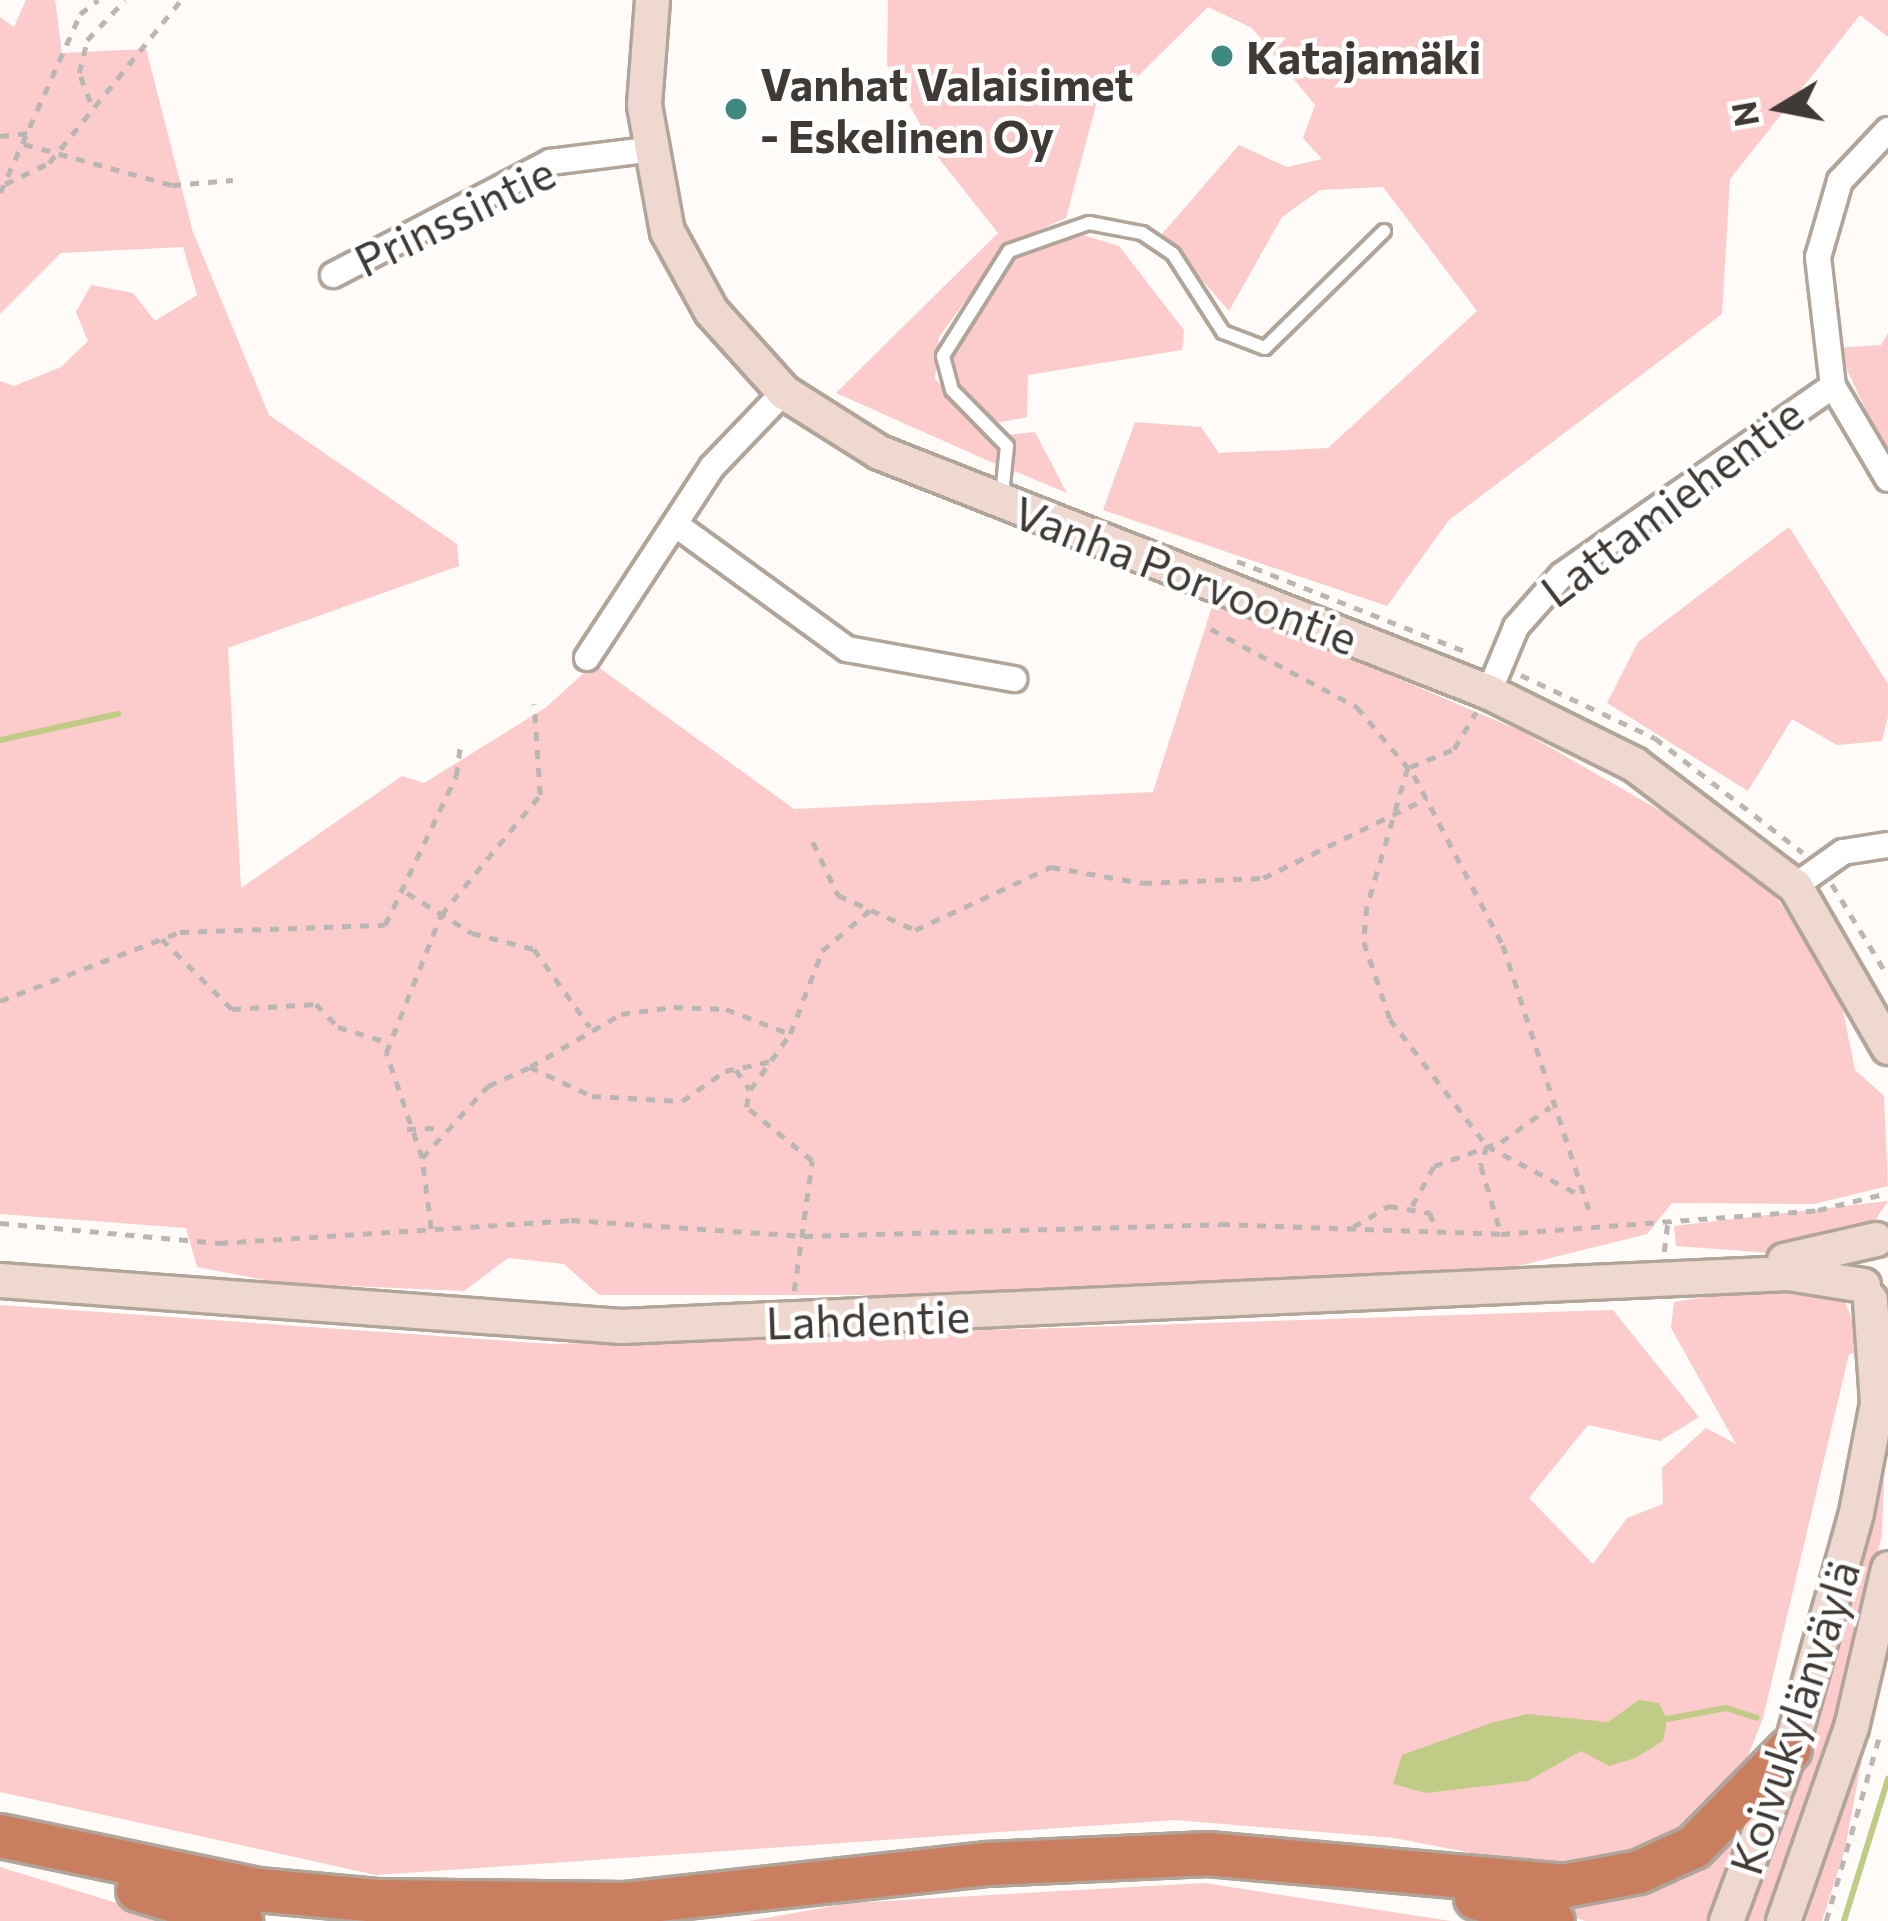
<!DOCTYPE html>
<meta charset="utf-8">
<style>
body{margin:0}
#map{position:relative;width:1888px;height:1921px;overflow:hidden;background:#fefbf8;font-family:Commissioner,sans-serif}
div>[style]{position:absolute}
.green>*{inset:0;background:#fccccc}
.water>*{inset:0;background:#c0cb85}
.stream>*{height:6px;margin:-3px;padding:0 3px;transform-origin:3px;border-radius:3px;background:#c0cb85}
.path>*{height:4.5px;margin-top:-2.25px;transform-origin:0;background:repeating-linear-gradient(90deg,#bab6b3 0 9px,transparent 0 18px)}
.roads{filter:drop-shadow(3px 0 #b1a599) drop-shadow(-3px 0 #b1a599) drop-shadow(0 3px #b1a599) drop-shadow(0 -3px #b1a599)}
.lane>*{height:12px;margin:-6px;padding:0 6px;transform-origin:6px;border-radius:6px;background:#fff}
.street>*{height:24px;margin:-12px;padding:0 12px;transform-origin:12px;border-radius:12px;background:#fff}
.secondary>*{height:33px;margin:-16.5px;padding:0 16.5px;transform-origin:16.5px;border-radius:16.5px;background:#efd8cf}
.highway>*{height:42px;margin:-21px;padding:0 21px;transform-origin:21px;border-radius:21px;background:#c97e5f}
.dots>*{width:33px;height:33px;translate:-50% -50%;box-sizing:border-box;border:6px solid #fff;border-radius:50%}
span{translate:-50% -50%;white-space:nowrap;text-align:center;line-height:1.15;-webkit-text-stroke:9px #fff;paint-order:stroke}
.poi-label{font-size:45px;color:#3f3a35;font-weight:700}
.left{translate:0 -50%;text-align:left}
.street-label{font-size:45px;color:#3f3a35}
.north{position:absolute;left:1720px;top:48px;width:120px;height:120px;-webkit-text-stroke:9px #fff;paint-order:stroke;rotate:260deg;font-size:33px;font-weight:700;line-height:48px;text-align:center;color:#3f3a35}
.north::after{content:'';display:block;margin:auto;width:42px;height:54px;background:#3f3a35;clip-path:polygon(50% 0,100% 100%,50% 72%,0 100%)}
</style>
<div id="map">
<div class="green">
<i style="clip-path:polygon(26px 0,55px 0,62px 53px,146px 49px,193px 232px,269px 415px,457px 544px,459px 566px,228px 648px,241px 888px,402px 776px,424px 783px,545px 708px,594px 664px,794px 809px,1153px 792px,1214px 600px,1523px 732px,1715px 842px,1778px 900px,1839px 991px,1855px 1070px,1884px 1096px,1888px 1186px,1814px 1204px,1672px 1203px,1647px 1234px,1518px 1266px,1055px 1295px,599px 1295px,564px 1264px,508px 1258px,464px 1291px,281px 1283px,197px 1267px,186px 1228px,0 1214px,0 381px,14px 386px,61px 367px,88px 341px,76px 312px,91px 285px,133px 293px,155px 321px,197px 295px,183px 247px,61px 253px,0 314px,0 17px,14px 27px)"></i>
<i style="clip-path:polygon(888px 0,1888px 0,1888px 37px,1860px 15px,1730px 179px,1722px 314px,1449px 520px,1387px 606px,1103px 510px,1135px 422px,1201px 427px,1219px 453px,1328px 448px,1477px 311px,1383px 187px,1320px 190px,1282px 217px,1229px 311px,1162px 234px,1239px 145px,1287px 167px,1322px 159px,1303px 138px,1315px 105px,1252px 28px,1208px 7px,1131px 83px,1102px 82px,1066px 218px,1007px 244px,939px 337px,935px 379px,1003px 448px,1000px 466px,836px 393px,998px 233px,940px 160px,887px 65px)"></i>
<i style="clip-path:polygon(1070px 231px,1119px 246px,1184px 330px,1182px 350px,1028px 375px,1027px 417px,996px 423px,951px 377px,951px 346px,1011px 255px)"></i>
<i style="clip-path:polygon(1888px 333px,1888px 458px,1837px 348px,1881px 345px)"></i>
<i style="clip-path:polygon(1035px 432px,1067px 493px,1014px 471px,1007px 435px)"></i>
<i style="clip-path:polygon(1789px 527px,1888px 684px,1888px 716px,1882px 741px,1837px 745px,1792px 719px,1748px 791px,1607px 703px,1638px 642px)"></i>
<i style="clip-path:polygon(1888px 1201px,1874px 1222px,1770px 1253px,1676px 1246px,1674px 1226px)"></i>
<i style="clip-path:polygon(1804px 1281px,1843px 1297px,1865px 1350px,1849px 1354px,1763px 1718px,1744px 1766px,1682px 1831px,1622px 1857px,1534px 1865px,1394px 1838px,1175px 1820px,376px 1875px,0 1792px,0 1305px,552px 1344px,1613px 1310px,1699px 1417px,1660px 1441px,1588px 1425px,1529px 1498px,1593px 1564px,1627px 1518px,1663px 1504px,1662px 1468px,1706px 1428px,1736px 1444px,1671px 1328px,1674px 1302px)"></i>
<i style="clip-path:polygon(1888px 1371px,1882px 1534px,1835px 1734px,1768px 1921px,1742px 1921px,1852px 1590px)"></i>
<i style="clip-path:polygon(1888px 1620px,1845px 1849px,1822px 1921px,1806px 1921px,1867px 1731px)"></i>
<i style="clip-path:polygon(1746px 1826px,1708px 1921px,1585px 1921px,1522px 1899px)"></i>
<i style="clip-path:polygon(0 1867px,175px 1921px,0 1921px)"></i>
<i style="clip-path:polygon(1204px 1883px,1451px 1921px,749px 1921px,850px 1903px)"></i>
</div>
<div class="water">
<i style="clip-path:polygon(1639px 1700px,1659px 1703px,1667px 1719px,1663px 1741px,1635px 1758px,1609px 1766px,1581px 1751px,1528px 1781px,1426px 1793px,1393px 1784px,1402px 1755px,1491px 1723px,1528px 1714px,1608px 1722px)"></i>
</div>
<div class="stream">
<i style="left:0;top:740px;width:121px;rotate:-12.4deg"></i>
<i style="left:1667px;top:1719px;width:60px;rotate:-10.6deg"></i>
<i style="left:1726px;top:1708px;width:32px;rotate:18deg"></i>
<i style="left:1844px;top:1921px;width:149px;rotate:-72.8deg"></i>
</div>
<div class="path">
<i style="left:90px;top:102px;width:31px;rotate:-111deg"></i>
<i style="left:79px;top:73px;width:34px;rotate:-76deg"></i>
<i style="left:87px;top:40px;width:55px;rotate:-46.5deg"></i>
<i style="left:0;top:136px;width:31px;rotate:-6deg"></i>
<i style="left:24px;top:144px;width:154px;rotate:15.5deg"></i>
<i style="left:172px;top:185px;width:61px;rotate:-4.7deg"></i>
<i style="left:5px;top:184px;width:49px;rotate:-25.5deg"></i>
<i style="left:49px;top:163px;width:210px;rotate:-51deg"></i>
<i style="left:0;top:193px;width:196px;rotate:-65.9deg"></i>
<i style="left:80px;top:14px;width:23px;rotate:-38deg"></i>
<i style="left:1237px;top:561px;width:247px;rotate:21.6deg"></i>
<i style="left:1211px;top:629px;width:166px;rotate:28.1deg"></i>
<i style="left:1357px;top:707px;width:89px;rotate:50deg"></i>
<i style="left:1414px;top:775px;width:192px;rotate:62.4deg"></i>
<i style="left:1503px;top:945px;width:278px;rotate:72deg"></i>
<i style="left:1521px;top:675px;width:148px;rotate:25.2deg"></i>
<i style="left:1655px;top:738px;width:187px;rotate:37.8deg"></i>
<i style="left:1410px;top:767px;width:48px;rotate:-22.2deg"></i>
<i style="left:1454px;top:749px;width:43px;rotate:-59.3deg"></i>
<i style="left:1408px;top:768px;width:145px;rotate:106.4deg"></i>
<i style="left:1367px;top:907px;width:35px;rotate:95deg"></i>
<i style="left:1364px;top:942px;width:81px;rotate:71.3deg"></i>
<i style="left:1390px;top:1019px;width:160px;rotate:52.6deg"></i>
<i style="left:1487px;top:1146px;width:105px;rotate:27.8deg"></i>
<i style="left:813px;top:842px;width:59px;rotate:64.7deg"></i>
<i style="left:838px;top:895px;width:85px;rotate:24.4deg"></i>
<i style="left:915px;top:930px;width:150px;rotate:-24.9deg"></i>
<i style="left:1051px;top:867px;width:93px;rotate:9.9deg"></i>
<i style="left:1143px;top:883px;width:120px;rotate:-2.4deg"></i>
<i style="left:1263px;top:878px;width:182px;rotate:-26deg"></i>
<i style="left:1832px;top:884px;width:108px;rotate:58.7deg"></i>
<i style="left:407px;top:893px;width:76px;rotate:31.6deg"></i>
<i style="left:472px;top:933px;width:64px;rotate:14.5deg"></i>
<i style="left:534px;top:949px;width:96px;rotate:54.3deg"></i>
<i style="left:162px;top:939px;width:99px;rotate:45deg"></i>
<i style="left:232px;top:1009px;width:84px;rotate:-3.4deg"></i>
<i style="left:316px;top:1004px;width:32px;rotate:46deg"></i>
<i style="left:338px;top:1027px;width:54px;rotate:17.1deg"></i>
<i style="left:0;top:1001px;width:193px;rotate:-21deg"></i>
<i style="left:180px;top:932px;width:205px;rotate:-2deg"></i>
<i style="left:385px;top:925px;width:165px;rotate:-64.5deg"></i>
<i style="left:456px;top:776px;width:35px;rotate:-82deg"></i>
<i style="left:530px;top:1067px;width:105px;rotate:-30.2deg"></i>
<i style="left:621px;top:1014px;width:53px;rotate:-7.5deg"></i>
<i style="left:674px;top:1007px;width:52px;rotate:2.2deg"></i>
<i style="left:726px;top:1009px;width:69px;rotate:21.3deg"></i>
<i style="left:736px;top:1070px;width:24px;rotate:55deg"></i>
<i style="left:407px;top:1129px;width:36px;rotate:-2deg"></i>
<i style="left:1487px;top:1146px;width:21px;rotate:107deg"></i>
<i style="left:1481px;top:1166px;width:70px;rotate:73.4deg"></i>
<i style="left:422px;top:1158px;width:111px;rotate:-108.9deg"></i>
<i style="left:386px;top:1053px;width:149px;rotate:-68.3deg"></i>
<i style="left:441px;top:915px;width:156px;rotate:-50.5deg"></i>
<i style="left:540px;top:795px;width:91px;rotate:-93.8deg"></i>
<i style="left:1412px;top:1206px;width:46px;rotate:-61.2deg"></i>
<i style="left:1434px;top:1166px;width:71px;rotate:-19.7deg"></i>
<i style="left:1501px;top:1142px;width:60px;rotate:-35.5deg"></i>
<i style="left:0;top:1223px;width:220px;rotate:5.2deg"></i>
<i style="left:219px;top:1243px;width:353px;rotate:-3.7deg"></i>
<i style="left:571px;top:1220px;width:234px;rotate:3.9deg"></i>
<i style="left:804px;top:1236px;width:417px;rotate:-1.6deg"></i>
<i style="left:1221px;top:1224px;width:280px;rotate:2deg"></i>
<i style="left:1501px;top:1234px;width:318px;rotate:-4.3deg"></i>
<i style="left:1818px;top:1210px;width:72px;rotate:-13.7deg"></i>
<i style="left:1353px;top:1227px;width:42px;rotate:-30.3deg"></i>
<i style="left:1389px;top:1206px;width:42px;rotate:9.7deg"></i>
<i style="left:1430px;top:1213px;width:15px;rotate:70deg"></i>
<i style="left:431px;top:1229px;width:72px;rotate:-97.2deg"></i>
<i style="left:422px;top:1158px;width:98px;rotate:-47.5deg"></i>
<i style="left:488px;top:1086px;width:46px;rotate:-24.3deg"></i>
<i style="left:530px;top:1067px;width:68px;rotate:25.1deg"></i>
<i style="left:592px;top:1096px;width:90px;rotate:3.2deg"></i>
<i style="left:682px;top:1101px;width:52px;rotate:-34.9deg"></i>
<i style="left:725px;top:1071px;width:48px;rotate:-12deg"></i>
<i style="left:1664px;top:1252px;width:33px;rotate:-83deg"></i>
<i style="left:794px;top:1291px;width:131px;rotate:-82.1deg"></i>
<i style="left:812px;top:1161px;width:85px;rotate:-140.7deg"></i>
<i style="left:746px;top:1107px;width:17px;rotate:-77deg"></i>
<i style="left:750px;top:1090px;width:69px;rotate:-54.5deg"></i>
<i style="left:790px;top:1034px;width:89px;rotate:-68.9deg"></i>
<i style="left:822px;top:951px;width:63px;rotate:-40.5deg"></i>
<i style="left:1826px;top:1921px;width:191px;rotate:-73.9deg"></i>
</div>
<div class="roads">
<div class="lane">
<i style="left:1002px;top:495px;width:49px;rotate:-84.2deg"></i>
<i style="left:1007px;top:446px;width:78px;rotate:-134.5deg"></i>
<i style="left:952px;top:390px;width:35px;rotate:-105deg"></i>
<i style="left:943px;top:356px;width:124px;rotate:-57.8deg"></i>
<i style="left:1009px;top:251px;width:85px;rotate:-19.3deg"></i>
<i style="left:1089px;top:223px;width:54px;rotate:10.7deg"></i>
<i style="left:1142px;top:233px;width:37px;rotate:34deg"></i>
<i style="left:1173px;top:254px;width:93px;rotate:57.3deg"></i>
<i style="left:1223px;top:332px;width:45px;rotate:20.9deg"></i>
<i style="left:1265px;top:348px;width:167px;rotate:-44.5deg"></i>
</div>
<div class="street">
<i style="left:1888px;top:130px;width:70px;rotate:133.3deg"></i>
<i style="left:1840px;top:181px;width:79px;rotate:106.1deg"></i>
<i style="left:1818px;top:257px;width:130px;rotate:83.4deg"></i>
<i style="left:1833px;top:386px;width:108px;rotate:59.4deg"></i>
<i style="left:333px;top:275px;width:245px;rotate:-27.5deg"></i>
<i style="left:550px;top:162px;width:98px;rotate:-7.1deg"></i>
<i style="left:679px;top:527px;width:208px;rotate:36deg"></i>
<i style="left:847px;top:649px;width:170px;rotate:10.2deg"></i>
<i style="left:587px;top:658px;width:228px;rotate:-56.8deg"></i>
<i style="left:712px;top:467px;width:104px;rotate:-46.2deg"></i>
<i style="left:1489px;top:692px;width:70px;rotate:-67.4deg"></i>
<i style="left:1516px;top:627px;width:69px;rotate:-48.5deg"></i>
<i style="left:1562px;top:575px;width:330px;rotate:-34.9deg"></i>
<i style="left:1795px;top:886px;width:59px;rotate:-35.3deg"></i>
<i style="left:1843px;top:852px;width:46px;rotate:-8.8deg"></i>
</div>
<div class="secondary">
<i style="left:652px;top:0;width:105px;rotate:94.4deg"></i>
<i style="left:644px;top:105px;width:128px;rotate:79.7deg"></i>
<i style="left:667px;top:231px;width:91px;rotate:61.2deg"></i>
<i style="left:711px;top:311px;width:109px;rotate:48deg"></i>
<i style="left:784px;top:392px;width:112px;rotate:32.3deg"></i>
<i style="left:879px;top:452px;width:656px;rotate:21.48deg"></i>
<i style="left:1489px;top:692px;width:162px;rotate:26.4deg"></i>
<i style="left:1634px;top:764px;width:202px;rotate:37.2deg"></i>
<i style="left:1795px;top:886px;width:186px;rotate:60deg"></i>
<i style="left:1784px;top:1260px;width:94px;rotate:-12.9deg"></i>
<i style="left:0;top:1280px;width:623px;rotate:4.24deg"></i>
<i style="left:621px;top:1326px;width:1168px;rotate:-2.6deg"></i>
<i style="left:1788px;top:1273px;width:76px;rotate:9.1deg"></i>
<i style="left:1726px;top:1921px;width:184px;rotate:-69.6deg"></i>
<i style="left:1790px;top:1749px;width:246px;rotate:-74.4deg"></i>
<i style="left:1856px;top:1512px;width:111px;rotate:-79.1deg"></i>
<i style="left:1877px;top:1403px;width:104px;rotate:-93.9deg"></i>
<i style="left:1783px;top:1921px;width:206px;rotate:-70.7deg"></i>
<i style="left:1851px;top:1727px;width:163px;rotate:-76.9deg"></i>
</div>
<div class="highway">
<i style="left:0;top:1836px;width:264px;rotate:11.8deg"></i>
<i style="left:258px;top:1890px;width:122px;rotate:5.2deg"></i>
<i style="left:380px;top:1901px;width:244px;rotate:0.7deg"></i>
<i style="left:624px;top:1904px;width:366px;rotate:-6.3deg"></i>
<i style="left:988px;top:1864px;width:220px;rotate:-2.6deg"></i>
<i style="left:1208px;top:1854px;width:357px;rotate:5.1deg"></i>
<i style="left:1564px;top:1886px;width:76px;rotate:-10.6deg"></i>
<i style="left:1639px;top:1872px;width:60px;rotate:-24.4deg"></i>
<i style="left:1694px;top:1847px;width:137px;rotate:-45.6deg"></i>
<i style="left:138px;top:1890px;width:108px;rotate:16.8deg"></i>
<i style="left:1476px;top:1898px;width:80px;rotate:16.6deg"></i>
</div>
</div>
<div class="dots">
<i style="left:1222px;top:56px;background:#418881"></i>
<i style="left:736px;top:109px;background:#418881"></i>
</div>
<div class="poi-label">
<span class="left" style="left:1246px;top:56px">Katajamäki</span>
<span class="left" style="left:760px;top:109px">Vanhat Valaisimet<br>- Eskelinen Oy</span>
</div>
<div class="street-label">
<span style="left:454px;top:215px;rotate:-26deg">Prinssintie</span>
<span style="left:1671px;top:501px;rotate:-37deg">Lattamiehentie</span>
<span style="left:1186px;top:574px;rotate:21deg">Vanha Porvoontie</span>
<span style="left:868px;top:1318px;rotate:-2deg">Lahdentie</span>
<span style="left:1793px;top:1717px;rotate:-72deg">Koivukylänväylä</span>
</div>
<div class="north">N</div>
</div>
